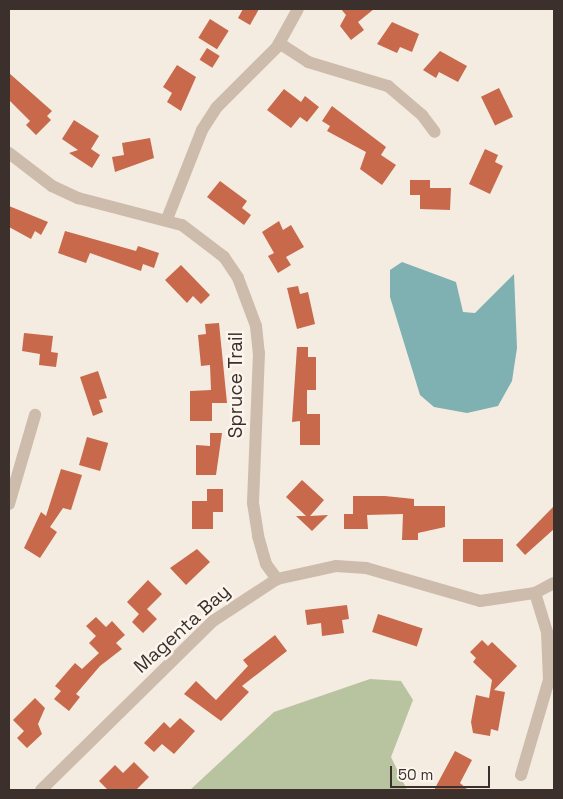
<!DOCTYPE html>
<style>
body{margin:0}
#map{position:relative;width:563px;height:799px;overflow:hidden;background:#f4ebe1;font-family:"Space Grotesk",sans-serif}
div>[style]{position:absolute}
.green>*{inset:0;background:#b8c4a0}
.water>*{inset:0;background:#7fb0b2}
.building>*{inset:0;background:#c8694b;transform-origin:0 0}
.minor>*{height:12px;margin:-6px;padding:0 6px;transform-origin:6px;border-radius:6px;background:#cdbbac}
span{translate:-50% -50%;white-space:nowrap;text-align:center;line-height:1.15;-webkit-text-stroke:5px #fbf5ee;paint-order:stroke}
.street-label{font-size:19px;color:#3b302b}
.frame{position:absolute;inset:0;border:10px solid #3b302b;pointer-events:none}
.scale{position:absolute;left:390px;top:766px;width:100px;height:22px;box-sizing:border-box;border:2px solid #3b302b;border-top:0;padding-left:6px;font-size:15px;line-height:18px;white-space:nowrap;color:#3b302b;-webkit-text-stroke:4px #fbf5ee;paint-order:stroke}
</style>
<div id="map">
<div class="green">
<i style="clip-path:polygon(370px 679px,401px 681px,413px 700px,391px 757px,407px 790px,190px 790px,274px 712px)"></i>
</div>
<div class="water">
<i style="clip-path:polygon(402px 262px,456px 282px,463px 312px,475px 313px,514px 274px,517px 348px,512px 381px,498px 406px,467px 413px,434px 407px,420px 395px,390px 297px,390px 270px)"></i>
</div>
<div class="building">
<i style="clip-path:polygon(243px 9px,259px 9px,250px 25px,238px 18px)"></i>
<i style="clip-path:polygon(341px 9px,374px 9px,358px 22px,364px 30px,351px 40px,340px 26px,346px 15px)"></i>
<i style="left:210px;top:19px;width:22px;height:22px;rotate:32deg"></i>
<i style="clip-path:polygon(392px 22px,419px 34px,412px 52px,400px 47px,397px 53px,377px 44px)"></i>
<i style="left:207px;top:48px;width:15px;height:14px;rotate:32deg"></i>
<i style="clip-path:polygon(440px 51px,467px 66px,458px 82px,439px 72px,436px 78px,423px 70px)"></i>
<i style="clip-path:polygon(177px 65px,196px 77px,181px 111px,167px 102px,172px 93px,163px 87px)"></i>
<i style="clip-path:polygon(9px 73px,52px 111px,47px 116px,51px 120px,36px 135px,26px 125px,30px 121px,9px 100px)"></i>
<i style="left:499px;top:88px;width:32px;height:20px;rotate:64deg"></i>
<i style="clip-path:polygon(284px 89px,301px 102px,305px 96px,319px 107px,307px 122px,300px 117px,291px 128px,267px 110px)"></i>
<i style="clip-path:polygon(332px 106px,386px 147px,381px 155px,396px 165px,382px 185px,360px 169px,366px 152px,327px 131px,330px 126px,322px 121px)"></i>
<i style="clip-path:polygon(74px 120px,99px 136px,91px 149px,100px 155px,92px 168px,69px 153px,78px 150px,62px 139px)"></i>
<i style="clip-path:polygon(150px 138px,154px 158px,115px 172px,112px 157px,124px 155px,122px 143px)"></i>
<i style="clip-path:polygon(485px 149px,498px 155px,495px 162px,503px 166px,490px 194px,469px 184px)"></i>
<i style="clip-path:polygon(410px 180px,430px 180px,430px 188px,451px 188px,450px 210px,420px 209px,420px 195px,410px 195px)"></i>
<i style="clip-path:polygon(220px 181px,247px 201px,242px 208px,251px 215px,244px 225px,207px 197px)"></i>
<i style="clip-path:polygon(9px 206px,48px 222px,41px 235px,35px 231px,31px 239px,9px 227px)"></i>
<i style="clip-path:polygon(279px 221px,283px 230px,291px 225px,304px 247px,286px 257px,291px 265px,278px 273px,268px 256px,274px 253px,262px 232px)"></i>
<i style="clip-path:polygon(65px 231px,136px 251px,138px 246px,159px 253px,154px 268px,143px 264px,141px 271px,90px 253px,86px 263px,58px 253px)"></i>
<i style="clip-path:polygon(181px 265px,210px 295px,201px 304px,193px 296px,187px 303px,165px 280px)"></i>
<i style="clip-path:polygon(298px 286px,300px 294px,308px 292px,315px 324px,297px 329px,287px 288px)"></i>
<i style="clip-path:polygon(219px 323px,227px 403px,212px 403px,212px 421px,190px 421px,190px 391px,211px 390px,210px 365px,201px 366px,198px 335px,206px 334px,205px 324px)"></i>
<i style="clip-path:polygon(24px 333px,53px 336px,51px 352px,58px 353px,56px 367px,39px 365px,40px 354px,22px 351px)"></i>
<i style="clip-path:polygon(297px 347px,308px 347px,308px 357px,316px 357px,316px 390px,307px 390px,307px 414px,320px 414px,320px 445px,300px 445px,300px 421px,292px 422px)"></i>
<i style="clip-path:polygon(98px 371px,107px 398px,99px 400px,103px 412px,93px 416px,80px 377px)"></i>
<i style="clip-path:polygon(210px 433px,222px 433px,216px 475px,196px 475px,196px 445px,210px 446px)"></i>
<i style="left:87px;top:437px;width:22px;height:29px;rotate:16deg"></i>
<i style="clip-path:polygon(61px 469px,82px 475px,71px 510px,63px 508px,50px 527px,57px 532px,40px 558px,24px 548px,41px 512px,46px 516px)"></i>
<i style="clip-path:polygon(302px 480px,324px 500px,310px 516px,328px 515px,312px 531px,296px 516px,306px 516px,286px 497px)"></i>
<i style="clip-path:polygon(207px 489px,223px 489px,223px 512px,213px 512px,213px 529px,192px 529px,192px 501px,207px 501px)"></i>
<i style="clip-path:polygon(353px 496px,385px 496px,414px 499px,414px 506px,445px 506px,445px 527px,418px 533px,418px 540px,402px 540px,403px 514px,367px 515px,368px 529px,344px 529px,344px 514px,353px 514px)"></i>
<i style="clip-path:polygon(554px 506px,554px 529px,525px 555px,516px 545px)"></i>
<i style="left:463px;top:539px;width:40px;height:23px"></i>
<i style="clip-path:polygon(197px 549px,210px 562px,186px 585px,170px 568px)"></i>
<i style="clip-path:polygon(148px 580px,162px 594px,147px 609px,157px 619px,143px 633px,132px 622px,139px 614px,127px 602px)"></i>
<i style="clip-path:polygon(347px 605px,349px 619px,342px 620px,344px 633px,322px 636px,321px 623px,307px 625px,305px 610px)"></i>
<i style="left:378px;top:614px;width:47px;height:19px;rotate:18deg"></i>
<i style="clip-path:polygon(96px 617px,106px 627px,112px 621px,125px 635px,116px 643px,122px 649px,100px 666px,76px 694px,80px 697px,69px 711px,54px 699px,61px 691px,55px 686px,75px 663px,82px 669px,99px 653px,89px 643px,96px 636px,86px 626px)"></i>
<i style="clip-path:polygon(275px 635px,287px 651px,242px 686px,249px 692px,221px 721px,184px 694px,196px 681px,216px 700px,248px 666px,243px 660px)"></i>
<i style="clip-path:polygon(482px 640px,488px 646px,492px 642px,517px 666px,494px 690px,505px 692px,498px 731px,491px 729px,490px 736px,473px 733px,471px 722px,476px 695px,489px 698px,492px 680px,473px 662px,476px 658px,470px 652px)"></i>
<i style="clip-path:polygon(35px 698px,45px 708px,38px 724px,42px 734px,27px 748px,17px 738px,24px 731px,13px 720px)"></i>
<i style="clip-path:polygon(180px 718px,195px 731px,174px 754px,162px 744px,154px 752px,144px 743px,164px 722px,170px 728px)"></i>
<i style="clip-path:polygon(455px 751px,472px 760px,460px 783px,468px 790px,434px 790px)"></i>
<i style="clip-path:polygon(134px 762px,149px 777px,136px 790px,108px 790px,99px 781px,115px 765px,123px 773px)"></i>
</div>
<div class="minor">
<i style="left:279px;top:43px;width:35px;rotate:33deg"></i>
<i style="left:308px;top:62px;width:84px;rotate:16.7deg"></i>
<i style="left:388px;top:86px;width:45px;rotate:40.5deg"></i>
<i style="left:422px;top:115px;width:21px;rotate:53deg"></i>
<i style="left:9px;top:153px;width:54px;rotate:37.5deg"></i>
<i style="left:52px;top:186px;width:29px;rotate:25deg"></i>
<i style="left:78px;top:198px;width:107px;rotate:14.6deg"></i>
<i style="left:182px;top:225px;width:53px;rotate:37.3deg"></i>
<i style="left:224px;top:257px;width:25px;rotate:56deg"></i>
<i style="left:238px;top:278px;width:51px;rotate:69.4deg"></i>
<i style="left:256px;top:326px;width:27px;rotate:84deg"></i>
<i style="left:259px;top:353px;width:150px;rotate:92.3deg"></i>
<i style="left:253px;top:503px;width:33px;rotate:81deg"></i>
<i style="left:258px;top:536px;width:29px;rotate:74deg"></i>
<i style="left:266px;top:564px;width:19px;rotate:54deg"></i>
<i style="left:167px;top:219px;width:96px;rotate:-68.5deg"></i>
<i style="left:202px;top:130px;width:27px;rotate:-57deg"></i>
<i style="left:217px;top:107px;width:85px;rotate:-45deg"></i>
<i style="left:277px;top:47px;width:43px;rotate:-61.1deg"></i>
<i style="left:9px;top:504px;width:93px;rotate:-73.7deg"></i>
<i style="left:521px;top:775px;width:99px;rotate:-73.6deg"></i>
<i style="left:549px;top:680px;width:48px;rotate:-92.4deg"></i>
<i style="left:547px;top:632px;width:41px;rotate:-107.1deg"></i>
<i style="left:41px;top:790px;width:241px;rotate:-44.5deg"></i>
<i style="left:213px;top:621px;width:77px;rotate:-33.3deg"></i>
<i style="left:277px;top:579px;width:60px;rotate:-12.4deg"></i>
<i style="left:336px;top:566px;width:30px;rotate:4deg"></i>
<i style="left:366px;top:568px;width:119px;rotate:16.1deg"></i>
<i style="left:480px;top:601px;width:56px;rotate:-8.3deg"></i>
<i style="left:535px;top:593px;width:21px;rotate:-28deg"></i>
</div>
<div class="street-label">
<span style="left:236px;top:385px;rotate:-90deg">Spruce Trail</span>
<span style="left:182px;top:629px;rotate:-42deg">Magenta Bay</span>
</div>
<div class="frame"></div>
<div class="scale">50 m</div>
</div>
